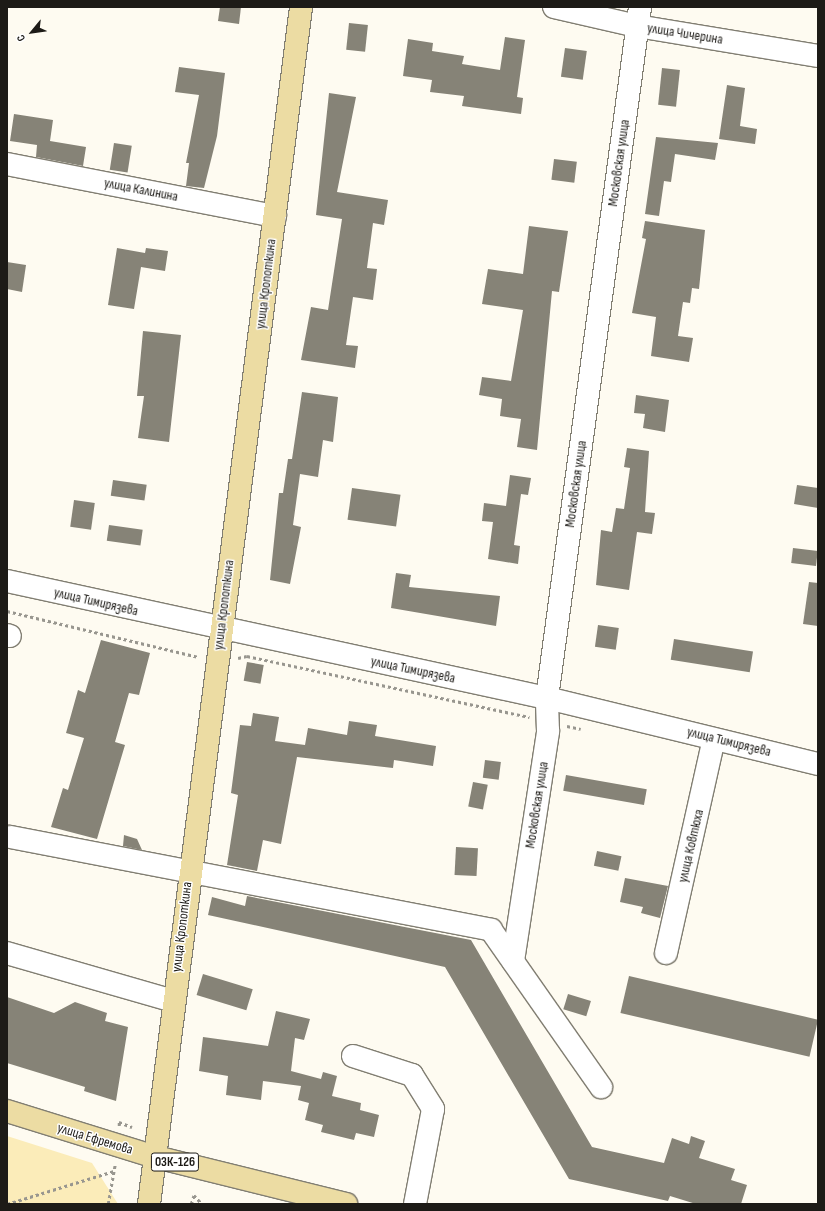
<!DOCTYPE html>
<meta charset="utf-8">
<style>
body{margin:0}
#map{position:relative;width:825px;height:1211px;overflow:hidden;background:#fefbf1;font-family:"Sofia Sans Condensed",sans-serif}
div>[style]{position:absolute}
.green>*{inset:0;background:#fbecb9}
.building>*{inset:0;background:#868377;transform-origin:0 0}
.path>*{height:2.5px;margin-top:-1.25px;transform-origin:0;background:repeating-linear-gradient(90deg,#98968f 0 3px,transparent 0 6px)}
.roads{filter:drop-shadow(1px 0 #817e72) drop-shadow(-1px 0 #817e72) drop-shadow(0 1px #817e72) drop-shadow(0 -1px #817e72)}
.minor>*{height:22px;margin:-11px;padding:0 11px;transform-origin:11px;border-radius:11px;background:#fff}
.major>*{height:22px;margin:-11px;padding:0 11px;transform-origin:11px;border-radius:11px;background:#ecdca3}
span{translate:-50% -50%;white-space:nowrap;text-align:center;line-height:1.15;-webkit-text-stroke:3px #fff;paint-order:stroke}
.shield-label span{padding:1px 3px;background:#fff;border:1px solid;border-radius:3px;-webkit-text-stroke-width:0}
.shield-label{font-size:13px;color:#1d1b17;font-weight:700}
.street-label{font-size:14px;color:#1d1b17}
.frame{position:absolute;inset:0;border:8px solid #1d1b17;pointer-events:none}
.north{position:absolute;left:12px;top:12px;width:40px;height:40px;-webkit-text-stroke:3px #fff;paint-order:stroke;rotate:241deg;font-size:11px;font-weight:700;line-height:16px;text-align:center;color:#1d1b17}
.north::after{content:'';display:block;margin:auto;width:14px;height:18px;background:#1d1b17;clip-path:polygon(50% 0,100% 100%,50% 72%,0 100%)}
</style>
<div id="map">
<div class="green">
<i style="clip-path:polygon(7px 1136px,92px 1163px,118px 1204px,7px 1204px)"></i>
</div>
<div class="building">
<i style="clip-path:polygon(220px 7px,241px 7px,239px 24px,218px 21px)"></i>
<i style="left:349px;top:23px;width:19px;height:27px;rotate:6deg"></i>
<i style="clip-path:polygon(505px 37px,525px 40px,517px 97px,523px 98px,521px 114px,462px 106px,464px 96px,430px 92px,432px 80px,403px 76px,408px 39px,433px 43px,432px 51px,464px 56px,462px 64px,500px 70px)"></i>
<i style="left:565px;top:48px;width:22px;height:29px;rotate:8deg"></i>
<i style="clip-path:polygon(179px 67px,225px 73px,217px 136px,204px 188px,186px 186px,189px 163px,186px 163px,199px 95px,175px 92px)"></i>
<i style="left:662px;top:68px;width:18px;height:37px;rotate:6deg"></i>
<i style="clip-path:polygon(727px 85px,745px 88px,740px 126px,757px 129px,755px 144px,719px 139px)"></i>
<i style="clip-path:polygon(329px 93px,356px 97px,337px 192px,388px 200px,384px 225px,373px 223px,367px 268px,377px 269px,373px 300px,353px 297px,346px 345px,358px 346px,355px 368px,301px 360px,311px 307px,328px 310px,342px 219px,316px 215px)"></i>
<i style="clip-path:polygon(14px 114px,53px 120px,50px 141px,86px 147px,83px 166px,36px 157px,37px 145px,10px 141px)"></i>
<i style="clip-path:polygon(656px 137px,718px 143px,715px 160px,675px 154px,671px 182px,664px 181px,659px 216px,645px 214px)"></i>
<i style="left:114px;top:143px;width:18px;height:27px;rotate:9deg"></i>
<i style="left:554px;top:159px;width:23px;height:21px;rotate:7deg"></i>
<i style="clip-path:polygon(645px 221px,705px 230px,699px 289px,692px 288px,690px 303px,683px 302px,678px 336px,693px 338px,689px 362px,651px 356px,656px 317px,632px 313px,646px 239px,642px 238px)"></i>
<i style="clip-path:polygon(529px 226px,568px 231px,559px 292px,552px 291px,537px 450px,517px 447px,521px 419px,500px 416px,502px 399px,479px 395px,482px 377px,511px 381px,523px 310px,482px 304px,488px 269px,523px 274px)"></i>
<i style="clip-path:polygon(117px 248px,145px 253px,146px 248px,168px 251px,165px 271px,141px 267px,134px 309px,108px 305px)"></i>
<i style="clip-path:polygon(7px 262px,26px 265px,22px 292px,7px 289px)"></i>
<i style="clip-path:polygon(143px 331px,181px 335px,169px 442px,138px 438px,144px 396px,137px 396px)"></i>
<i style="clip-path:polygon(302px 392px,338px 397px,333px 442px,323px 440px,318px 477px,300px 474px,293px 525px,301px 527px,290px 584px,270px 580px,279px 493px,283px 493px,288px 459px,292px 459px)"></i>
<i style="clip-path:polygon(636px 395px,669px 400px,665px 432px,643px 428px,645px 414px,634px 413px)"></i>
<i style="clip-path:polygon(627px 448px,649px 451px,645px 512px,655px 513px,652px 534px,637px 532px,629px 590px,596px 585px,601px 530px,612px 532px,616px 508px,624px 509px,630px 468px,624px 467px)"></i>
<i style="clip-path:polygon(510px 475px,531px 478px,528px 495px,521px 494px,514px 545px,520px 546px,518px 564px,488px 559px,493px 522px,482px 521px,484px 503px,506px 506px)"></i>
<i style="left:113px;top:480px;width:34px;height:16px;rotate:8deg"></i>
<i style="clip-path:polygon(797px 485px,818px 488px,818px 508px,794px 504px)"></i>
<i style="left:352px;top:488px;width:49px;height:32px;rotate:8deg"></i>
<i style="left:74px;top:500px;width:21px;height:27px;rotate:8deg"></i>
<i style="left:109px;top:525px;width:34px;height:16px;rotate:8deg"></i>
<i style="left:793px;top:548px;width:25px;height:15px;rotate:7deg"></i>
<i style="clip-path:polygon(396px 573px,411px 575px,409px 587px,500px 596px,496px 626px,391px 608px)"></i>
<i style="clip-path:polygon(809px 582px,818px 583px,818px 626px,803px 624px)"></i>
<i style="left:598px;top:625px;width:21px;height:22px;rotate:8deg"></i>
<i style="left:674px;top:639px;width:80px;height:21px;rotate:9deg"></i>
<i style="clip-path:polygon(101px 640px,150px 653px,139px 695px,129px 693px,115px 742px,125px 745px,97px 839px,51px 827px,63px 788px,68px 790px,84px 738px,66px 733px,78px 690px,85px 693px)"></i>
<i style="left:247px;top:662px;width:17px;height:19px;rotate:10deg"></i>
<i style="clip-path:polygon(253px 713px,279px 717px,275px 741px,305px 745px,308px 728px,347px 735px,349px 721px,377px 725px,375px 736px,436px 746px,433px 766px,394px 760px,393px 768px,297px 757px,281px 844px,263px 840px,257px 871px,227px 865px,238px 795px,231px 793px,240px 725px,251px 726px)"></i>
<i style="left:485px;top:760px;width:16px;height:18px;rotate:7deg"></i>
<i style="left:566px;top:775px;width:82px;height:16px;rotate:10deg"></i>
<i style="left:473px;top:782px;width:15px;height:25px;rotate:11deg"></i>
<i style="clip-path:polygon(124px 835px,137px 839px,142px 850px,123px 846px)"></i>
<i style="left:456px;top:847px;width:22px;height:28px;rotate:3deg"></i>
<i style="left:597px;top:851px;width:25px;height:15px;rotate:12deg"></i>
<i style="clip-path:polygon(625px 878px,668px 886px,660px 918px,641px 913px,643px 907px,620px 902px)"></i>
<i style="clip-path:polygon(247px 896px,471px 940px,592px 1147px,664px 1163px,672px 1138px,689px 1144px,691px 1136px,705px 1141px,699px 1158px,735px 1169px,731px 1180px,747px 1185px,741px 1204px,696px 1204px,670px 1196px,668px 1201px,569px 1179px,445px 967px,208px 915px,212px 897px,245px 906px)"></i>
<i style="left:203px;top:974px;width:52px;height:22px;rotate:17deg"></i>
<i style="left:629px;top:976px;width:194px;height:38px;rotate:13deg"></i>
<i style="left:568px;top:994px;width:24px;height:16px;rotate:17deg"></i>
<i style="clip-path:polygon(7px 997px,54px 1013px,75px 1002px,107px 1013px,105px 1021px,128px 1027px,116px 1101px,84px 1091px,85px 1087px,7px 1063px)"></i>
<i style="clip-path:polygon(276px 1011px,310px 1019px,304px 1040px,295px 1038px,291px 1071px,321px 1079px,323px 1072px,337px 1076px,332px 1096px,361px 1103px,360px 1110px,379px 1115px,374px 1137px,356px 1133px,354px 1140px,321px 1132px,323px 1125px,305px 1120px,309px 1103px,298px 1100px,301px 1086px,263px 1081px,261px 1100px,226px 1095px,228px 1076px,199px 1071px,203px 1037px,268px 1046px)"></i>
</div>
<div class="path">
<i style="left:7px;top:611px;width:196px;rotate:13.5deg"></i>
<i style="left:238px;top:658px;width:9px;rotate:-13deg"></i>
<i style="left:247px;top:656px;width:289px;rotate:12.2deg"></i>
<i style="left:567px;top:726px;width:14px;rotate:12deg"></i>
<i style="left:119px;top:1126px;width:4px;rotate:-90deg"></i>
<i style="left:119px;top:1122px;width:14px;rotate:21deg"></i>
<i style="left:7px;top:1204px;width:112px;rotate:-17.1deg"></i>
<i style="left:108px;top:1204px;width:40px;rotate:-80deg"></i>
<i style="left:191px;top:1204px;width:9px;rotate:-72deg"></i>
<i style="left:194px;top:1195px;width:12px;rotate:48deg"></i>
</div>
<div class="roads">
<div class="minor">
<i style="left:554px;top:7px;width:85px;rotate:12.9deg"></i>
<i style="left:637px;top:26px;width:183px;rotate:9.4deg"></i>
<i style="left:7px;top:164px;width:273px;rotate:11deg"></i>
<i style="left:7px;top:581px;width:553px;rotate:12.23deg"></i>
<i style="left:547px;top:698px;width:279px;rotate:13.7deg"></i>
<i style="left:7px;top:635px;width:3px;rotate:18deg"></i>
<i style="left:10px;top:837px;width:490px;rotate:10.9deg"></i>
<i style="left:491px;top:930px;width:192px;rotate:55deg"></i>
<i style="left:7px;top:953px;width:173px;rotate:16.1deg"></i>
<i style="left:666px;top:953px;width:219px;rotate:-77.4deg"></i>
<i style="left:513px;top:961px;width:233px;rotate:-81.3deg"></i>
<i style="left:548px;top:731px;width:33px;rotate:-92deg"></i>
<i style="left:547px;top:698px;width:697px;rotate:-82.33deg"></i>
<i style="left:353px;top:1056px;width:62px;rotate:17.9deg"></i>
<i style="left:412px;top:1075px;width:40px;rotate:58deg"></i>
<i style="left:433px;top:1109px;width:97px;rotate:100.7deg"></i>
</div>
<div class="major">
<i style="left:7px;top:1111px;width:156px;rotate:17.2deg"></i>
<i style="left:156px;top:1157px;width:196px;rotate:13.9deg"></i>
<i style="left:149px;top:1204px;width:1207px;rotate:-82.76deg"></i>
</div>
</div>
<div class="shield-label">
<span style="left:175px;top:1162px">03К-126</span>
</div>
<div class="street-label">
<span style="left:685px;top:34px;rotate:9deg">улица Чичерина</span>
<span style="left:619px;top:163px;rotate:-82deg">Московская улица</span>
<span style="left:141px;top:190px;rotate:11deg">улица Калинина</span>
<span style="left:266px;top:284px;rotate:-83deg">улица Кропоткина</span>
<span style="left:576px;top:484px;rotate:-82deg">Московская улица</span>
<span style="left:96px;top:602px;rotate:13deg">улица Тимирязева</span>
<span style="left:224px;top:605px;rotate:-83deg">улица Кропоткина</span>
<span style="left:413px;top:670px;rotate:12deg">улица Тимирязева</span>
<span style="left:729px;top:742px;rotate:14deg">улица Тимирязева</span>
<span style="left:537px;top:805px;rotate:-81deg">Московская улица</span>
<span style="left:691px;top:846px;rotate:-77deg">улица Ковтюха</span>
<span style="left:182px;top:927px;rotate:-83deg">улица Кропоткина</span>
<span style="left:95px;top:1139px;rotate:17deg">улица Ефремова</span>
</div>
<div class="frame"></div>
<div class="north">С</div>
</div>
